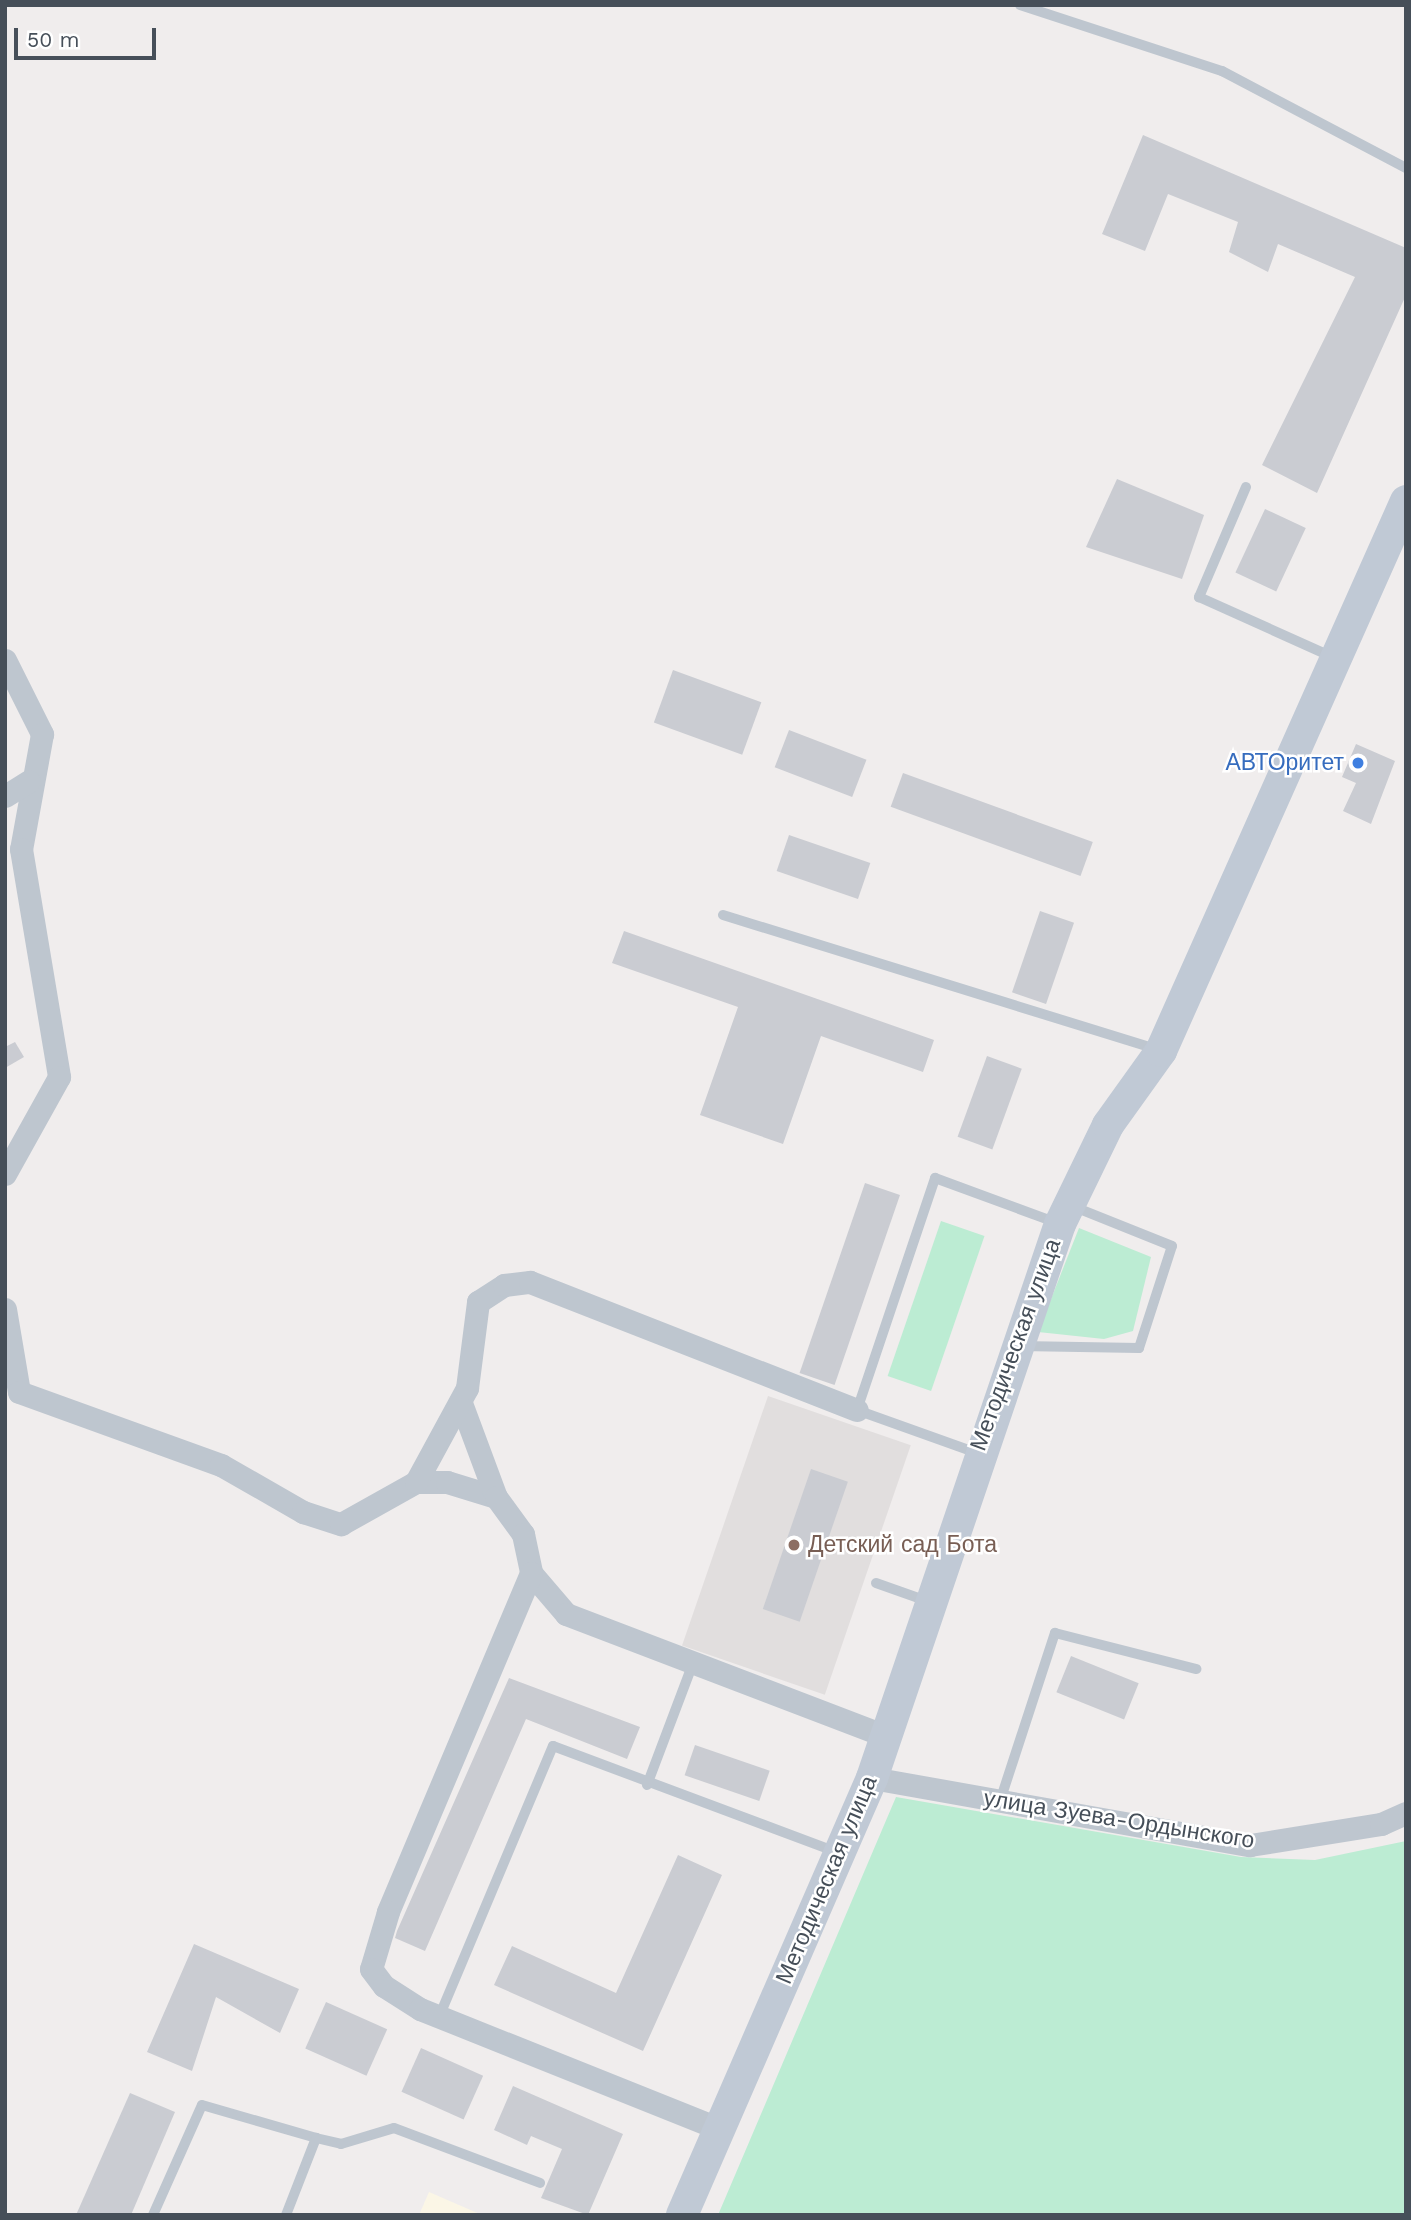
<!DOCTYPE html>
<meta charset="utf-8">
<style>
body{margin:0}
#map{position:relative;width:1411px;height:2220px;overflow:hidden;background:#f0eded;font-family:"Work Sans",sans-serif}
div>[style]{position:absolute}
.commercial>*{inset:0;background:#fbf6e6}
.education>*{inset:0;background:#e1dede;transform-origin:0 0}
.green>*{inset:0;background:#bcecd3;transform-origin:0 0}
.building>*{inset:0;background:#caccd2;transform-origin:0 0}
.lane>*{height:10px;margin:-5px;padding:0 5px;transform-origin:5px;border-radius:5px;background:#bec6cf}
.street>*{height:23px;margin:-11.5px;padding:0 11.5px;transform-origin:11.5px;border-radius:11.5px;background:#bec6cf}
.secondary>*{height:32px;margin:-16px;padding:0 16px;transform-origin:16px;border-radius:16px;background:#c0c9d5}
.dots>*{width:19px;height:19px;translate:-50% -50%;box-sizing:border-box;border:4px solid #fff;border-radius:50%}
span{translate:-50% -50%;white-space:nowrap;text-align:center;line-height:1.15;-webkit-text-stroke:5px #fff;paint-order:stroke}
.shop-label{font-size:23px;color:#366cbe}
.right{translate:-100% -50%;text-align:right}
.street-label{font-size:23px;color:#464f59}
.education-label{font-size:23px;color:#785e54}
.left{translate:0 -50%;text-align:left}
.frame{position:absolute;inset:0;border:7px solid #464f59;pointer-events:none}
.scale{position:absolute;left:14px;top:28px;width:142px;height:32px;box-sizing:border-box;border:4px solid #464f59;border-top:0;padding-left:9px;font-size:21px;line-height:24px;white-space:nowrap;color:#464f59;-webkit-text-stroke:5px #fff;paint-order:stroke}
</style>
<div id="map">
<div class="commercial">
<i style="clip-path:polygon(429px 2192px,482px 2215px,419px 2215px)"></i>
</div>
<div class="education">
<i style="left:768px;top:1396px;width:151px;height:264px;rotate:19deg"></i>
</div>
<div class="green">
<i style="left:941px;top:1221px;width:46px;height:164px;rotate:19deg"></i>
<i style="clip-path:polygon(1079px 1228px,1151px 1257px,1133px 1331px,1104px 1339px,1038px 1332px)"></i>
<i style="clip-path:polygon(896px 1797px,1241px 1857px,1315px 1860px,1406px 1841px,1406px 2215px,718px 2215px)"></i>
</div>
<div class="building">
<i style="clip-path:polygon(1143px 135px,1406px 248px,1406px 295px,1317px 493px,1262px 465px,1355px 277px,1278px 244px,1268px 272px,1229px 252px,1238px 222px,1168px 194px,1145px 251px,1102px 234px)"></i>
<i style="clip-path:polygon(1117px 479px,1204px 515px,1182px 579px,1086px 547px)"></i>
<i style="left:1265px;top:509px;width:45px;height:70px;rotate:25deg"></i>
<i style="left:673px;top:670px;width:94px;height:56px;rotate:20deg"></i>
<i style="left:789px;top:730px;width:83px;height:40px;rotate:21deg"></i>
<i style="clip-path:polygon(1356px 744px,1395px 761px,1371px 824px,1343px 811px,1356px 783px,1342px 777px)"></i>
<i style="left:903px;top:773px;width:202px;height:36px;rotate:20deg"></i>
<i style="left:789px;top:835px;width:86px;height:38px;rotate:19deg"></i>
<i style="left:1040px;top:911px;width:36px;height:86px;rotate:19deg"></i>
<i style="clip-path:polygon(624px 931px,934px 1040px,923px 1072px,821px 1036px,783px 1144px,700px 1115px,738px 1007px,612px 963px)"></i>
<i style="clip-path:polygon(15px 1042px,24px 1057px,5px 1068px,5px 1047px)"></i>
<i style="left:987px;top:1056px;width:37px;height:86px;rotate:20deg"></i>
<i style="left:865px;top:1183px;width:37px;height:201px;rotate:19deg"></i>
<i style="left:811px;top:1469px;width:39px;height:148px;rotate:19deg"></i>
<i style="left:1071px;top:1656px;width:73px;height:39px;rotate:22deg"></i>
<i style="clip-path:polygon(509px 1678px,640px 1727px,627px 1759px,526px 1719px,425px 1951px,395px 1938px,397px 1931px)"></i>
<i style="left:695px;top:1745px;width:79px;height:32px;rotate:19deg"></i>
<i style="clip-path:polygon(678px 1855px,722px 1875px,643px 2051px,494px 1985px,512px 1946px,616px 1993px)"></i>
<i style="clip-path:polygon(194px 1944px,299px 1989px,280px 2033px,216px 1997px,192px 2071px,147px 2052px)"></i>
<i style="left:326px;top:2002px;width:67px;height:51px;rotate:24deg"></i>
<i style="left:421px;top:2048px;width:68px;height:48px;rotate:24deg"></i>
<i style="clip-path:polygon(513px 2086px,623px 2134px,588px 2215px,541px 2198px,562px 2149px,531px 2136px,527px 2145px,494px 2130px)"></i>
<i style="clip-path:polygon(130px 2093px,175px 2112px,131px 2215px,76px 2215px)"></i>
</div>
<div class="lane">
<i style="left:1020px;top:5px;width:213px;rotate:18.1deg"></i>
<i style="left:1222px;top:71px;width:208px;rotate:27.8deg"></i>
<i style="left:1246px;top:487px;width:120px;rotate:113.1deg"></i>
<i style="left:1199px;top:597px;width:149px;rotate:24.2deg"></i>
<i style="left:723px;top:915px;width:455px;rotate:17.2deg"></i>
<i style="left:1020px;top:1346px;width:119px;rotate:1deg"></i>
<i style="left:1139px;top:1348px;width:107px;rotate:-72.1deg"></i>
<i style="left:1172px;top:1246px;width:108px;rotate:-158.2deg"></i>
<i style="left:977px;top:1453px;width:127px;rotate:-160.3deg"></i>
<i style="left:857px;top:1410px;width:245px;rotate:-71.4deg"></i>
<i style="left:935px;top:1178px;width:130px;rotate:20.2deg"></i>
<i style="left:876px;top:1583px;width:57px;rotate:19.4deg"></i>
<i style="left:647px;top:1785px;width:130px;rotate:-69.3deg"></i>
<i style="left:1000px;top:1801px;width:177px;rotate:-71.9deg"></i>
<i style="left:1055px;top:1633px;width:146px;rotate:14.3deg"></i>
<i style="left:439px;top:2017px;width:294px;rotate:-67.2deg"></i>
<i style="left:553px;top:1746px;width:303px;rotate:20.5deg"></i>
<i style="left:153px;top:2215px;width:120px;rotate:-66deg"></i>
<i style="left:202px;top:2105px;width:119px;rotate:16.1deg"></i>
<i style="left:286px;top:2215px;width:83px;rotate:-68.7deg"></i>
<i style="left:316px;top:2138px;width:26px;rotate:13deg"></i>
<i style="left:341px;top:2144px;width:55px;rotate:-16.8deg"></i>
<i style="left:394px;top:2128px;width:156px;rotate:20.6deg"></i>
</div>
<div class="street">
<i style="left:5px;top:660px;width:83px;rotate:63.4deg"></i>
<i style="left:42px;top:734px;width:117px;rotate:100.3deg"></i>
<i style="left:21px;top:849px;width:231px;rotate:80.5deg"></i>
<i style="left:59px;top:1077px;width:111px;rotate:119.1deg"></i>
<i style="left:5px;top:796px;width:28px;rotate:-32deg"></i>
<i style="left:5px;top:1309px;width:84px;rotate:80.4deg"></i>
<i style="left:19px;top:1392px;width:215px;rotate:19.9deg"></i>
<i style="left:221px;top:1465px;width:95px;rotate:29.8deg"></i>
<i style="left:303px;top:1512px;width:40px;rotate:18deg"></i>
<i style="left:341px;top:1524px;width:86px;rotate:-29.2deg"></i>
<i style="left:416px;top:1482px;width:31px"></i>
<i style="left:447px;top:1482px;width:51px;rotate:17deg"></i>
<i style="left:461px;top:1403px;width:100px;rotate:69.6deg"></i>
<i style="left:496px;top:1497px;width:46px;rotate:53.9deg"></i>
<i style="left:523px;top:1534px;width:40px;rotate:78deg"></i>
<i style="left:531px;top:1573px;width:54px;rotate:49.5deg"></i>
<i style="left:566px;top:1614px;width:342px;rotate:20.9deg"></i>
<i style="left:416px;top:1482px;width:107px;rotate:-61.5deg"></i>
<i style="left:467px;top:1388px;width:87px;rotate:-82.7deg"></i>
<i style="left:478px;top:1302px;width:31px;rotate:-33deg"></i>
<i style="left:504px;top:1285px;width:26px;rotate:-7deg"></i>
<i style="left:530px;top:1282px;width:351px;rotate:21.4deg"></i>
<i style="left:531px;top:1573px;width:368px;rotate:112.9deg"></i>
<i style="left:388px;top:1912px;width:59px;rotate:106.6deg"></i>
<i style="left:371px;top:1969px;width:21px;rotate:53deg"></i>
<i style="left:384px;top:1986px;width:43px;rotate:32.6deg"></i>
<i style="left:420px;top:2009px;width:323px;rotate:21.8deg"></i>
<i style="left:872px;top:1778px;width:384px;rotate:10.1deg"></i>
<i style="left:1250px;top:1845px;width:133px;rotate:-9.1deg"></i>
<i style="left:1381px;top:1824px;width:27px;rotate:-24deg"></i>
</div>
<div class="secondary">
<i style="left:682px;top:2215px;width:477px;rotate:-66.5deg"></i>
<i style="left:872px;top:1778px;width:585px;rotate:-71.26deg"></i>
<i style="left:1060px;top:1224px;width:110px;rotate:-64.1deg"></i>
<i style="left:1108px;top:1125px;width:91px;rotate:-54.4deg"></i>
<i style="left:1161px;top:1051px;width:602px;rotate:-65.99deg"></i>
</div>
<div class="dots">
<i style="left:1358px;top:763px;background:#3f7fe0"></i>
<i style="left:794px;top:1545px;background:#8d6e63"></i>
</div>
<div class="shop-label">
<span class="right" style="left:1344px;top:763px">АВТОритет</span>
</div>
<div class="street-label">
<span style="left:1016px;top:1345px;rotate:-70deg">Методическая улица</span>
<span style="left:1119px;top:1820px;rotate:9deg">улица Зуева-Ордынского</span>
<span style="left:827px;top:1880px;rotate:-67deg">Методическая улица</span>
</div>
<div class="education-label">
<span class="left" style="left:808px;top:1545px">Детский сад Бота</span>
</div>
<div class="frame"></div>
<div class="scale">50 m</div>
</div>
